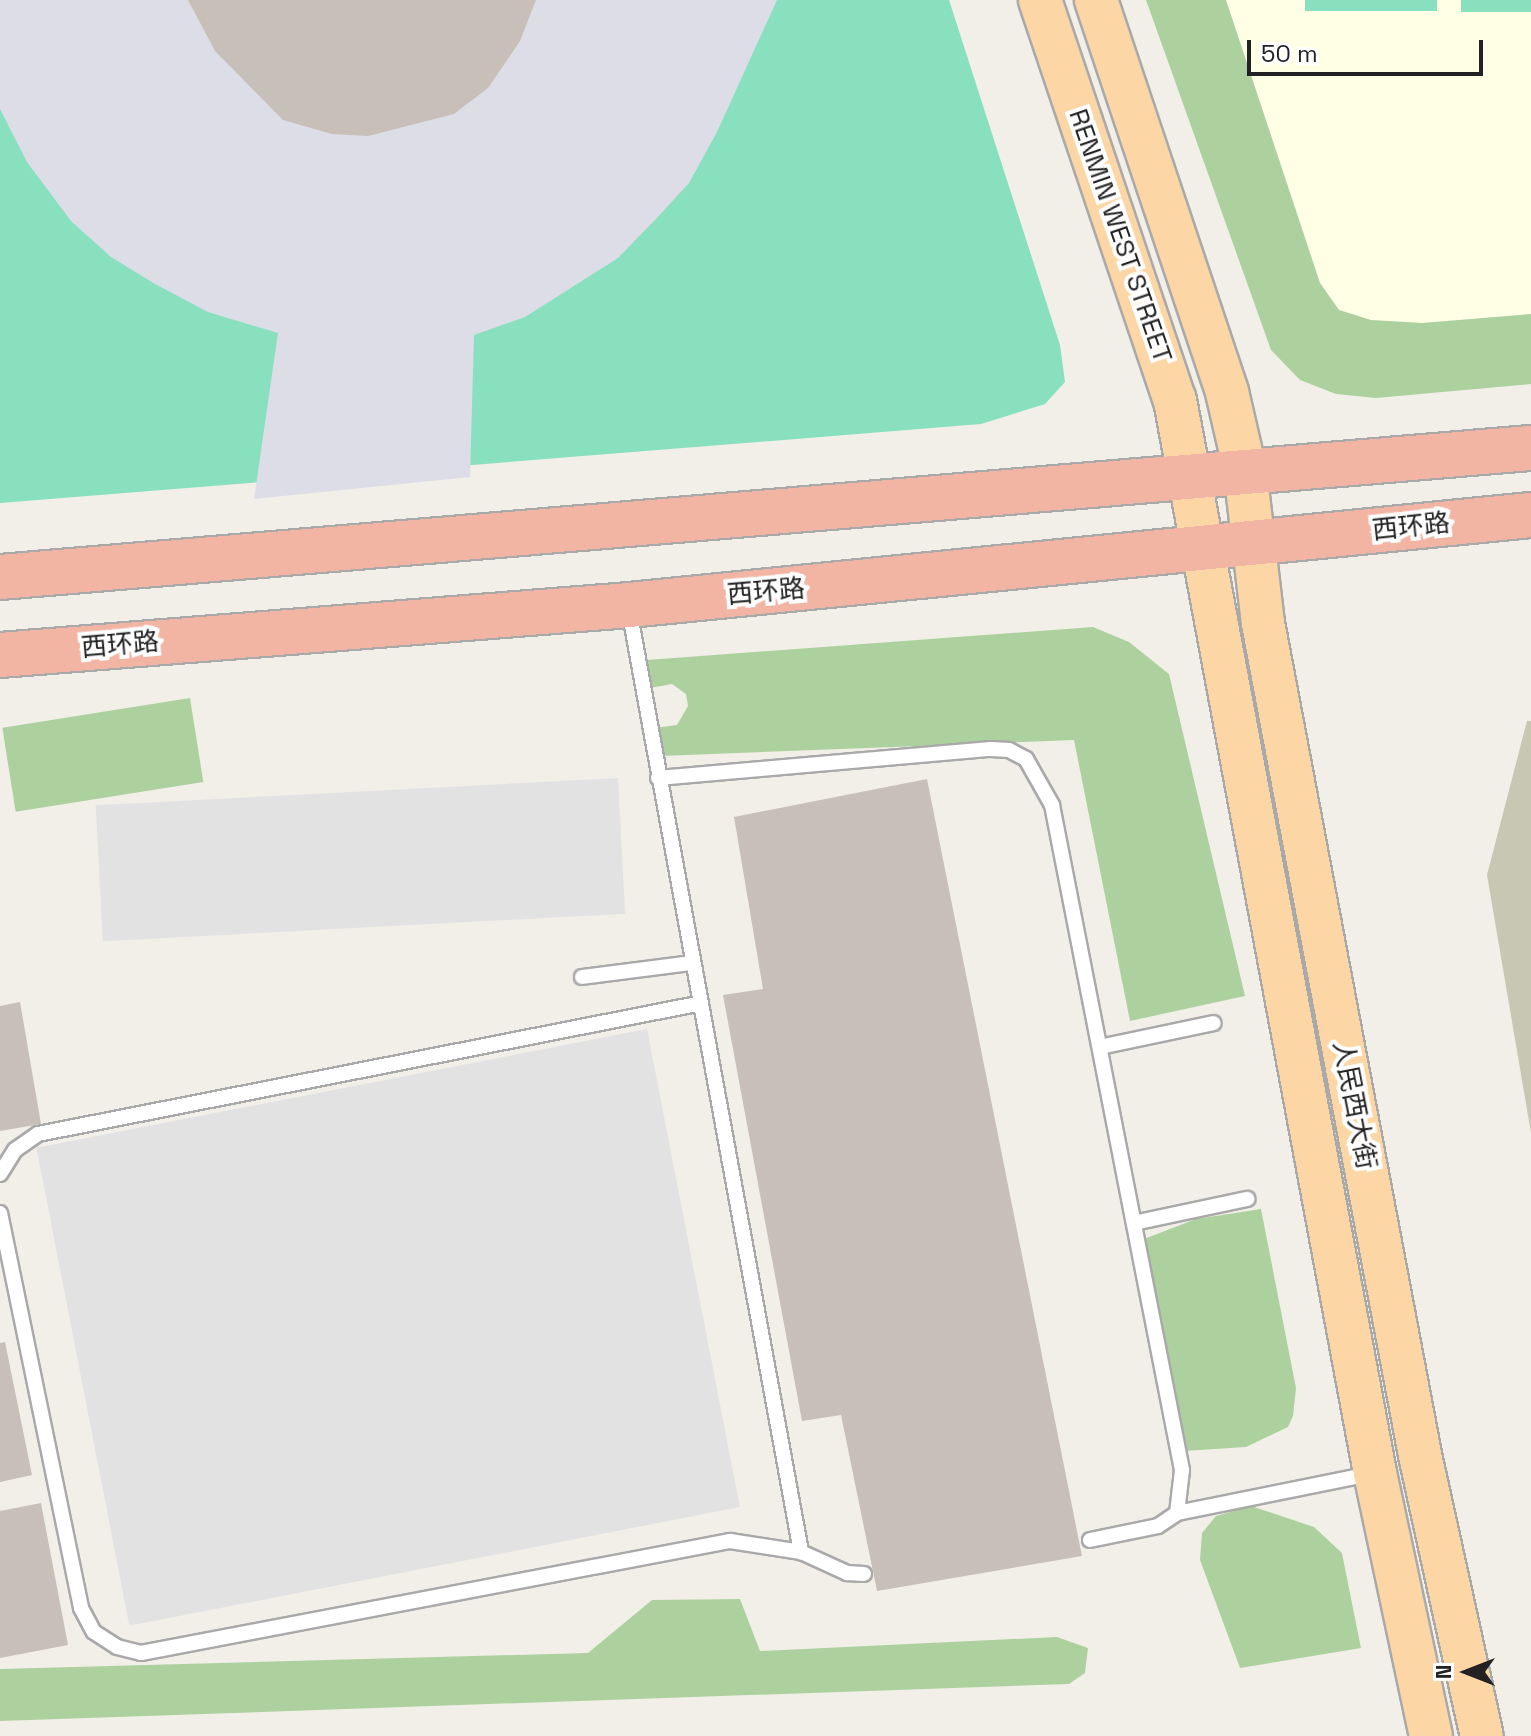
<!DOCTYPE html>
<meta charset="utf-8">
<style>
body{margin:0}
#map{position:relative;width:1531px;height:1736px;overflow:hidden;background:#f2efe9;font-family:"Space Grotesk","Noto Sans SC",sans-serif}
div>[style]{position:absolute}
.education>*{inset:0;background:#ffffe5}
.construction>*{inset:0;background:#c7c7b4}
.forest>*{inset:0;background:#add19e;transform-origin:0 0}
.pitch>*{inset:0;background:#88e0be;transform-origin:0 0}
.parking>*{inset:0;background:#e2e2e2;transform-origin:0 0}
.plaza>*{inset:0;background:#dddde8}
.building>*{inset:0;background:#c7bfb8}
.roads{filter:drop-shadow(2px 0 #a9a9a9) drop-shadow(-2px 0 #a9a9a9) drop-shadow(0 2px #a9a9a9) drop-shadow(0 -2px #a9a9a9)}
.service>*{height:14px;margin:-7px;padding:0 7px;transform-origin:7px;border-radius:7px;background:#fff}
.primary>*{height:42px;margin:-21px;padding:0 21px;transform-origin:21px;border-radius:21px;background:#fcd6a4}
.trunk>*{height:44px;margin:-22px;padding:0 22px;transform-origin:22px;border-radius:22px;background:#f2b4a3}
span{translate:-50% -50%;white-space:nowrap;text-align:center;line-height:1.15;-webkit-text-stroke:8px #fff;paint-order:stroke}
.street-label{font-size:26px;color:#222}
.north{position:absolute;left:1427px;top:1632px;width:80px;height:80px;-webkit-text-stroke:6px #fff;paint-order:stroke;rotate:270deg;font-size:22px;font-weight:700;line-height:32px;text-align:center;color:#222}
.north::after{content:'';display:block;margin:auto;width:28px;height:36px;background:#222;clip-path:polygon(50% 0,100% 100%,50% 72%,0 100%)}
.scale{position:absolute;left:1247px;top:40px;width:236px;height:36px;box-sizing:border-box;border:4px solid #222;border-top:0;padding-left:10px;font-size:24px;line-height:28px;white-space:nowrap;color:#222;-webkit-text-stroke:6px #fff;paint-order:stroke}
</style>
<div id="map">
<div class="education">
<i style="clip-path:polygon(1226px 0,1531px 0,1531px 314px,1422px 323px,1371px 320px,1339px 310px,1320px 283px)"></i>
</div>
<div class="construction">
<i style="clip-path:polygon(1527px 721px,1531px 721px,1531px 1133px,1487px 875px)"></i>
</div>
<div class="forest">
<i style="clip-path:polygon(1146px 0,1226px 0,1320px 283px,1339px 310px,1371px 320px,1422px 323px,1531px 314px,1531px 384px,1376px 398px,1336px 394px,1300px 380px,1271px 350px)"></i>
<i style="clip-path:polygon(1093px 627px,1129px 642px,1169px 674px,1245px 996px,1130px 1021px,1074px 740px,660px 756px,654px 728px,677px 725px,688px 706px,686px 694px,672px 684px,650px 688px,647px 660px)"></i>
<i style="left:190px;top:698px;width:85px;height:190px;rotate:81deg"></i>
<i style="clip-path:polygon(1261px 1209px,1296px 1388px,1293px 1416px,1288px 1427px,1246px 1447px,1184px 1451px,1144px 1239px,1196px 1219px)"></i>
<i style="clip-path:polygon(1251px 1506px,1314px 1527px,1342px 1553px,1361px 1648px,1240px 1668px,1200px 1560px,1202px 1533px,1216px 1516px)"></i>
<i style="clip-path:polygon(740px 1599px,760px 1651px,1057px 1637px,1088px 1648px,1085px 1673px,1069px 1684px,0 1721px,0 1669px,588px 1653px,652px 1600px)"></i>
</div>
<div class="pitch">
<i style="clip-path:polygon(0 0,949px 0,1060px 345px,1065px 382px,1045px 404px,981px 424px,0 503px)"></i>
<i style="left:1305px;top:0;width:132px;height:11px"></i>
<i style="left:1461px;top:0;width:70px;height:12px"></i>
</div>
<div class="parking">
<i style="left:618px;top:778px;width:136px;height:523px;rotate:87deg"></i>
<i style="left:647px;top:1029px;width:487px;height:622px;rotate:79deg"></i>
</div>
<div class="plaza">
<i style="clip-path:polygon(0 0,777px 0,717px 132px,689px 183px,655px 220px,618px 258px,525px 317px,474px 335px,470px 477px,254px 499px,278px 333px,208px 312px,155px 284px,111px 257px,71px 221px,27px 162px,0 109px)"></i>
</div>
<div class="building">
<i style="clip-path:polygon(188px 0,536px 0,520px 41px,488px 88px,454px 114px,368px 136px,332px 134px,283px 120px,215px 51px)"></i>
<i style="clip-path:polygon(927px 779px,1082px 1556px,877px 1591px,841px 1415px,802px 1421px,723px 995px,763px 989px,734px 817px)"></i>
<i style="clip-path:polygon(20px 1002px,41px 1124px,0 1131px,0 1006px)"></i>
<i style="clip-path:polygon(5px 1342px,32px 1475px,0 1482px,0 1343px)"></i>
<i style="clip-path:polygon(41px 1503px,68px 1645px,0 1658px,0 1511px)"></i>
</div>
<div class="roads">
<div class="service">
<i style="left:629px;top:609px;width:959px;rotate:79.66deg"></i>
<i style="left:658px;top:778px;width:334px;rotate:-5deg"></i>
<i style="left:991px;top:749px;width:18px;rotate:3deg"></i>
<i style="left:1009px;top:750px;width:19px;rotate:28deg"></i>
<i style="left:1026px;top:759px;width:53px;rotate:60.5deg"></i>
<i style="left:1052px;top:805px;width:678px;rotate:78.94deg"></i>
<i style="left:1182px;top:1470px;width:43px;rotate:96.6deg"></i>
<i style="left:582px;top:977px;width:110px;rotate:-7.3deg"></i>
<i style="left:1100px;top:1047px;width:116px;rotate:-11.9deg"></i>
<i style="left:0;top:1174px;width:28px;rotate:-58deg"></i>
<i style="left:15px;top:1150px;width:28px;rotate:-35deg"></i>
<i style="left:38px;top:1134px;width:672px;rotate:-11.16deg"></i>
<i style="left:0;top:1213px;width:403px;rotate:78.4deg"></i>
<i style="left:81px;top:1608px;width:27px;rotate:62deg"></i>
<i style="left:94px;top:1632px;width:27px;rotate:33deg"></i>
<i style="left:117px;top:1647px;width:25px;rotate:14deg"></i>
<i style="left:141px;top:1653px;width:600px;rotate:-10.77deg"></i>
<i style="left:730px;top:1541px;width:72px;rotate:8.8deg"></i>
<i style="left:801px;top:1552px;width:51px;rotate:24.5deg"></i>
<i style="left:847px;top:1573px;width:17px;rotate:3deg"></i>
<i style="left:1134px;top:1223px;width:116px;rotate:-12deg"></i>
<i style="left:1090px;top:1540px;width:69px;rotate:-11.6deg"></i>
<i style="left:1158px;top:1526px;width:23px;rotate:-34deg"></i>
<i style="left:1177px;top:1513px;width:198px;rotate:-11.4deg"></i>
</div>
<div class="primary">
<i style="left:1040px;top:0;width:422px;rotate:71.4deg"></i>
<i style="left:1175px;top:400px;width:1091px;rotate:79.44deg"></i>
<i style="left:1375px;top:1473px;width:269px;rotate:78deg"></i>
<i style="left:1096px;top:0;width:413px;rotate:71.5deg"></i>
<i style="left:1227px;top:392px;width:80px;rotate:77deg"></i>
<i style="left:1245px;top:470px;width:154px;rotate:83.3deg"></i>
<i style="left:1263px;top:623px;width:847px;rotate:79.31deg"></i>
<i style="left:1420px;top:1455px;width:288px;rotate:77.6deg"></i>
</div>
<div class="trunk">
<i style="left:0;top:577px;width:1536px;rotate:-4.82deg"></i>
<i style="left:0;top:655px;width:631px;rotate:-4.54deg"></i>
<i style="left:629px;top:605px;width:906px;rotate:-5.7deg"></i>
</div>
</div>
<div class="street-label">
<span style="left:1120px;top:236px;rotate:71deg">RENMIN WEST STREET</span>
<span style="left:1411px;top:527px;rotate:-6deg">西环路</span>
<span style="left:766px;top:592px;rotate:-5deg">西环路</span>
<span style="left:120px;top:645px;rotate:-5deg">西环路</span>
<span style="left:1354px;top:1105px;rotate:79deg">人民西大街</span>
</div>
<div class="north">N</div>
<div class="scale">50 m</div>
</div>
